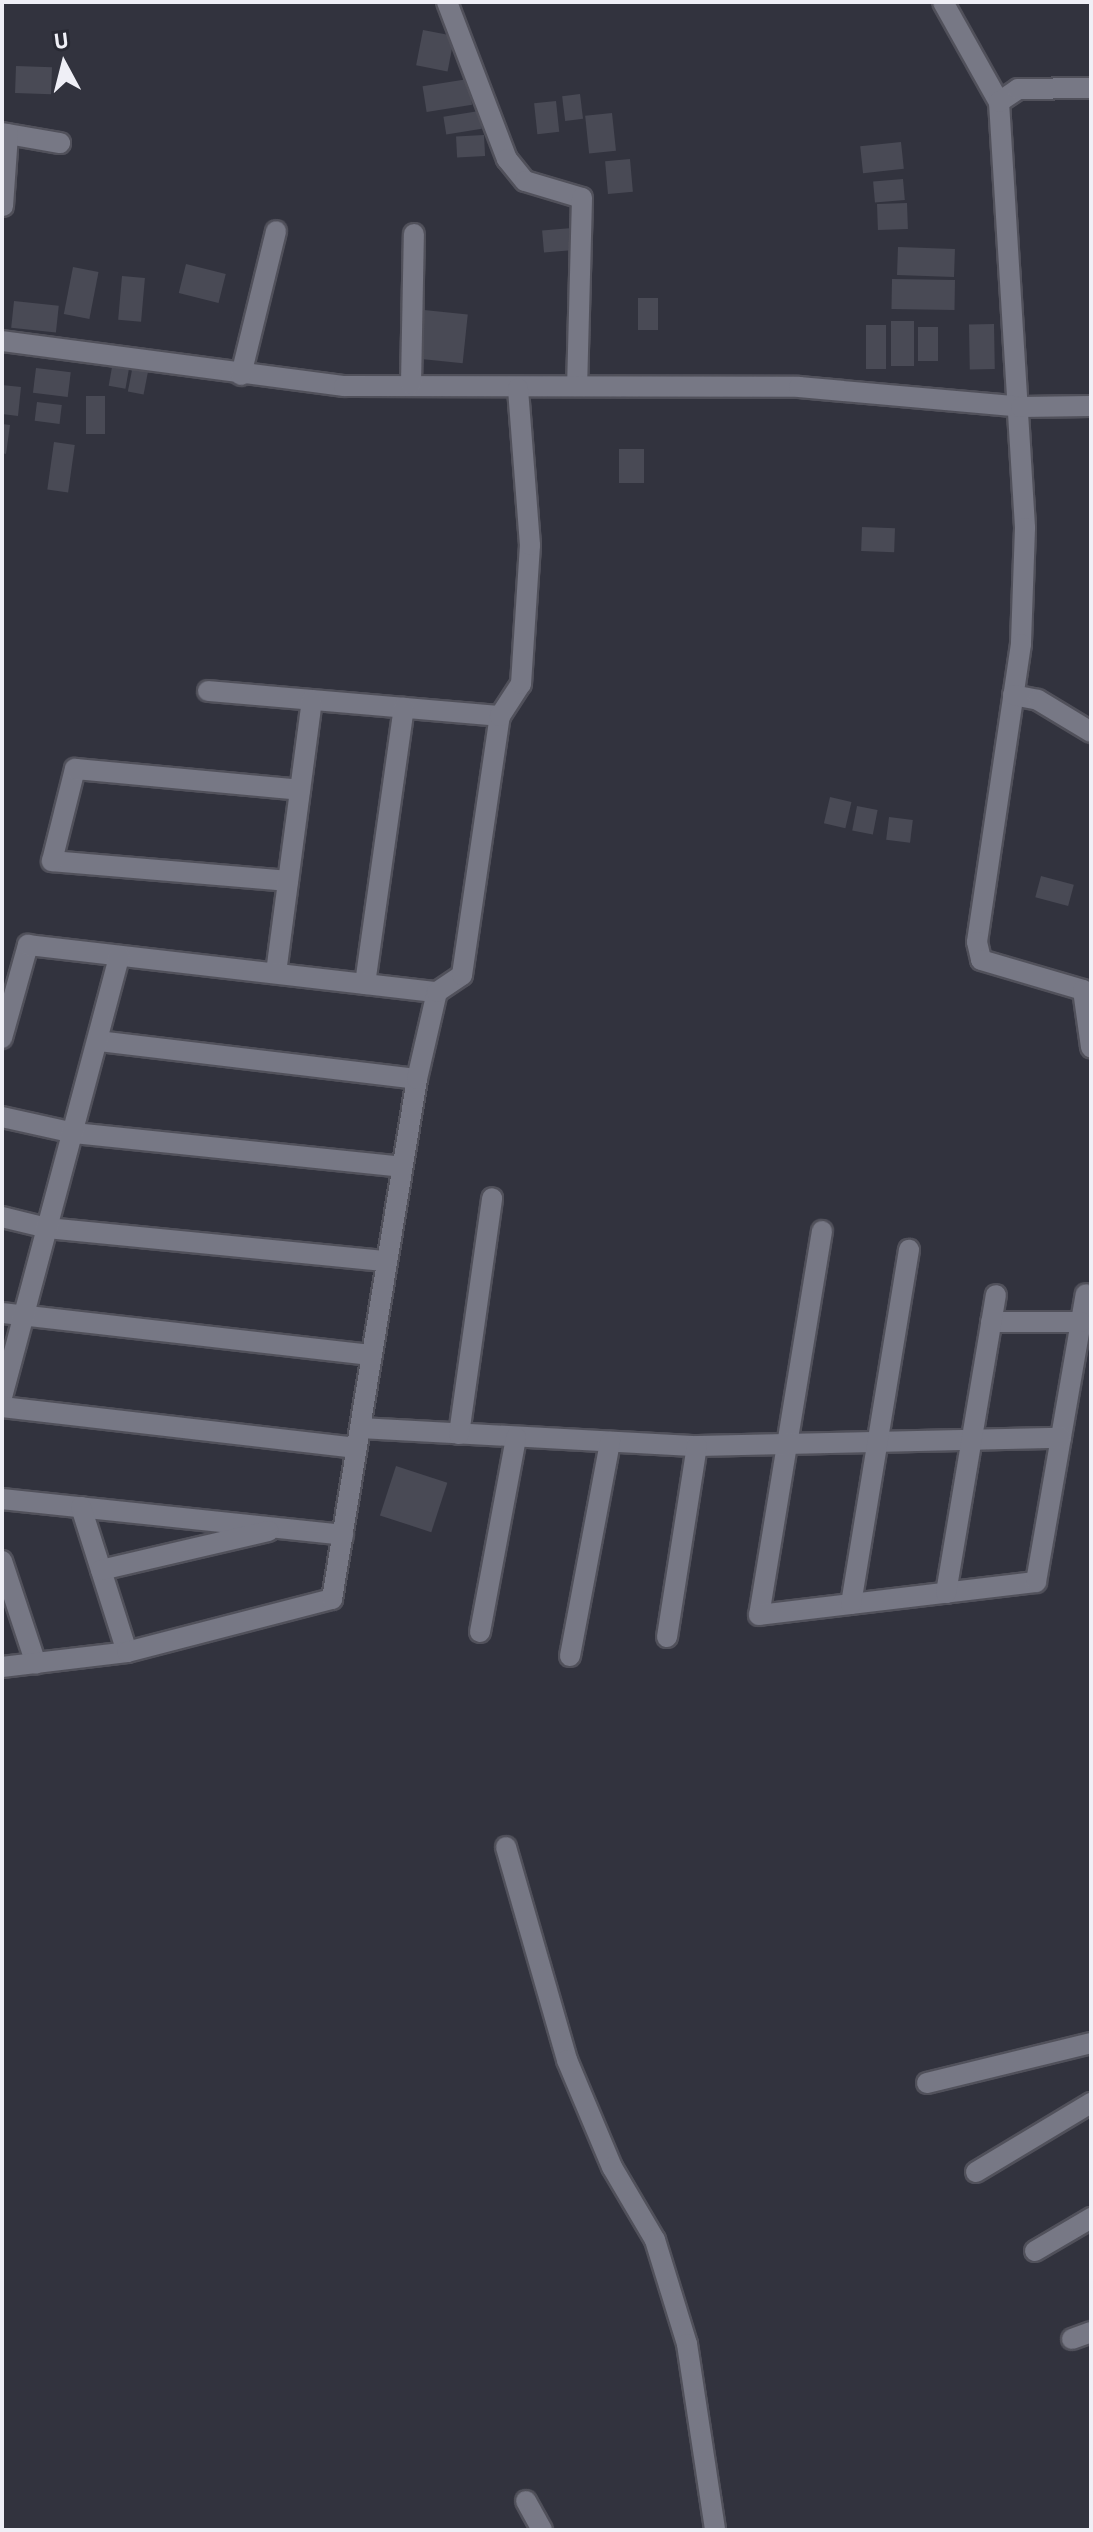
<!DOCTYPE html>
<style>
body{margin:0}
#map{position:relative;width:1093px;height:2532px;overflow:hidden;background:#32333e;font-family:"Titillium Web",sans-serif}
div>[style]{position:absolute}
.building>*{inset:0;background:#494a55;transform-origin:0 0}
.roads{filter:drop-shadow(2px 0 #51515b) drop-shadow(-2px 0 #51515b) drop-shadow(0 2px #51515b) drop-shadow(0 -2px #51515b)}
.street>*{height:20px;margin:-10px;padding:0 10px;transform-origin:10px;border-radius:10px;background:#777885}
span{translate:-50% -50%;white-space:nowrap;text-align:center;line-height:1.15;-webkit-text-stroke:8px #282933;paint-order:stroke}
.frame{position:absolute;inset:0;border:4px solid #efeff6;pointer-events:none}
.north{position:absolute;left:24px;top:24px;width:80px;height:80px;-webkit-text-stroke:6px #282933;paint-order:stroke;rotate:353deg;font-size:22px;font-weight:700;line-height:32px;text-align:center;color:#efeff6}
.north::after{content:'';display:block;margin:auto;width:28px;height:36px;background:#efeff6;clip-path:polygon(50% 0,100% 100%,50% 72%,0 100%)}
</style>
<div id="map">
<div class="building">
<i style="left:423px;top:30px;width:32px;height:36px;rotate:11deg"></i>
<i style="left:16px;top:66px;width:36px;height:27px;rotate:2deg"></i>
<i style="left:468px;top:79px;width:26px;height:46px;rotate:81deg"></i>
<i style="left:580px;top:94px;width:25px;height:18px;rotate:83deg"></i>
<i style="left:556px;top:101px;width:31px;height:22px;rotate:84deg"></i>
<i style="left:479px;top:111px;width:18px;height:36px;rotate:81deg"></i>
<i style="left:612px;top:113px;width:38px;height:27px;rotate:84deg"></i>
<i style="left:484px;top:135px;width:21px;height:28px;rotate:87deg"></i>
<i style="left:901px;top:142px;width:27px;height:41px;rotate:84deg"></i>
<i style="left:630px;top:159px;width:33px;height:25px;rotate:85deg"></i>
<i style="left:903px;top:179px;width:21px;height:30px;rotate:85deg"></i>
<i style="left:907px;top:203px;width:26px;height:30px;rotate:88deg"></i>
<i style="left:572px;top:228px;width:22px;height:30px;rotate:85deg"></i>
<i style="left:898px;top:247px;width:57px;height:28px;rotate:2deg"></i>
<i style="left:186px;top:264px;width:41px;height:30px;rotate:14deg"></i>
<i style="left:73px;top:267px;width:26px;height:48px;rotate:11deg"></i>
<i style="left:122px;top:276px;width:23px;height:44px;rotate:5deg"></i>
<i style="left:892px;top:279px;width:63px;height:30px;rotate:1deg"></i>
<i style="left:638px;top:298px;width:20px;height:32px"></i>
<i style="left:14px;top:301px;width:45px;height:27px;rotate:6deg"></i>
<i style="left:424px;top:310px;width:44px;height:49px;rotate:6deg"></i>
<i style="left:891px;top:321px;width:23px;height:45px"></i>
<i style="left:994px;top:324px;width:45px;height:25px;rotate:89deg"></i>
<i style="left:866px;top:325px;width:20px;height:44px"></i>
<i style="left:918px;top:327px;width:20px;height:34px"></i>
<i style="left:133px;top:365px;width:16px;height:27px;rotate:11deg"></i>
<i style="left:112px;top:367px;width:17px;height:19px;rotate:10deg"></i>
<i style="left:36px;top:368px;width:35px;height:25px;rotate:7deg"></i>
<i style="clip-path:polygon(2px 385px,21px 387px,18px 416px,2px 414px)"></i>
<i style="left:86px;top:396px;width:19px;height:38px"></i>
<i style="left:37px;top:402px;width:25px;height:19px;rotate:7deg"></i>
<i style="clip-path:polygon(2px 424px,10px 425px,6px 454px,2px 453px)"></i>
<i style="left:54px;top:442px;width:21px;height:48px;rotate:8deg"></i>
<i style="left:619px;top:449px;width:25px;height:34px"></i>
<i style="left:862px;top:527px;width:33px;height:24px;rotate:2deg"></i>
<i style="left:830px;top:797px;width:22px;height:27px;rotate:13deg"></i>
<i style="left:857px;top:806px;width:21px;height:25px;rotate:11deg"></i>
<i style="left:889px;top:817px;width:24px;height:23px;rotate:7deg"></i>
<i style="left:1041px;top:876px;width:34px;height:22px;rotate:15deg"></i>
<i style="left:396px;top:1466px;width:54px;height:52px;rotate:18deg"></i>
</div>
<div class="roads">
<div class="street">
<i style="left:447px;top:2px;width:168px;rotate:69.1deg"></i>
<i style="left:507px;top:159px;width:28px;rotate:51deg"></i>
<i style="left:525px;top:181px;width:59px;rotate:16.6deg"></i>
<i style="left:582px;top:198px;width:185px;rotate:91.5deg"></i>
<i style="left:943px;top:2px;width:115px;rotate:60.8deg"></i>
<i style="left:999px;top:102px;width:427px;rotate:86.5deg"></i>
<i style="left:1025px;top:528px;width:116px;rotate:92deg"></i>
<i style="left:1021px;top:644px;width:301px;rotate:98.4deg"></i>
<i style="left:977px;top:942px;width:18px;rotate:77deg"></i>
<i style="left:981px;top:960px;width:106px;rotate:16.4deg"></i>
<i style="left:1083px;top:990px;width:58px;rotate:82deg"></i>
<i style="left:999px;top:102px;width:23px;rotate:-34deg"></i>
<i style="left:1018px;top:89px;width:73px;rotate:-0.8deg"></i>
<i style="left:2px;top:133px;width:59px;rotate:9.8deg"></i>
<i style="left:3px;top:206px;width:72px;rotate:-86deg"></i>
<i style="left:2px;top:341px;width:345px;rotate:7.5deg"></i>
<i style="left:344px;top:386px;width:455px;rotate:0.1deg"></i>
<i style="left:799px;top:387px;width:223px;rotate:5.1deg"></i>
<i style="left:1021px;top:407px;width:70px;rotate:-0.8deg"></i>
<i style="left:241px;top:375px;width:148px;rotate:-76.3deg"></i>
<i style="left:411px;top:384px;width:150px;rotate:-88.9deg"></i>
<i style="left:208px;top:691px;width:293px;rotate:4.9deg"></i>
<i style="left:1013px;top:695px;width:25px;rotate:11deg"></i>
<i style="left:1038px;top:700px;width:62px;rotate:31.1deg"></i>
<i style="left:288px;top:881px;width:237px;rotate:-175.2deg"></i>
<i style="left:52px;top:861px;width:95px;rotate:-76deg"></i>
<i style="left:75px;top:769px;width:226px;rotate:5.3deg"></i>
<i style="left:276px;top:973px;width:275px;rotate:-82.5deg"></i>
<i style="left:365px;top:984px;width:279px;rotate:-82deg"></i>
<i style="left:2px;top:1038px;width:97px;rotate:-74.4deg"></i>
<i style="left:28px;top:945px;width:412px;rotate:6.6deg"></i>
<i style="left:99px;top:1041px;width:320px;rotate:6.8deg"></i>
<i style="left:2px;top:1117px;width:74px;rotate:12.5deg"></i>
<i style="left:74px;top:1133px;width:329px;rotate:5.9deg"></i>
<i style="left:2px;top:1217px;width:46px;rotate:13.7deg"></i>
<i style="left:47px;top:1228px;width:341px;rotate:5.6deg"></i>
<i style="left:822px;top:1231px;width:389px;rotate:99.3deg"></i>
<i style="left:759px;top:1615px;width:279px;rotate:-6.8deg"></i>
<i style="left:1036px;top:1582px;width:292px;rotate:-80.2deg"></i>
<i style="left:2px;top:1313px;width:372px;rotate:6.5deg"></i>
<i style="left:991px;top:1322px;width:90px"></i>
<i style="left:2px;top:1397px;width:456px;rotate:-75.1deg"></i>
<i style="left:2px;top:1407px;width:357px;rotate:6.6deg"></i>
<i style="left:360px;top:1428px;width:337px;rotate:3.1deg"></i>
<i style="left:697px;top:1446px;width:364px;rotate:-1.3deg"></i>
<i style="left:459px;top:1434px;width:238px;rotate:-82deg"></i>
<i style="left:2px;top:1499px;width:343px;rotate:6deg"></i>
<i style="left:81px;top:1507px;width:152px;rotate:72.4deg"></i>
<i style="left:2px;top:1561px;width:108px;rotate:71.7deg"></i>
<i style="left:101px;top:1570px;width:172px;rotate:-13.1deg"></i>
<i style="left:946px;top:1593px;width:302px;rotate:-80.5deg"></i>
<i style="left:851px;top:1604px;width:359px;rotate:-80.7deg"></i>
<i style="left:480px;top:1632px;width:198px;rotate:-79.5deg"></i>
<i style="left:667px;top:1637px;width:193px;rotate:-81.1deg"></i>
<i style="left:570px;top:1656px;width:218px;rotate:-79.4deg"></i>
<i style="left:2px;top:1667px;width:126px;rotate:-6.8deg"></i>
<i style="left:127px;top:1652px;width:212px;rotate:-14.5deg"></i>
<i style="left:332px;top:1599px;width:527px;rotate:-80.72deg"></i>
<i style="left:417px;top:1079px;width:89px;rotate:-77.1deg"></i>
<i style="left:437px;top:992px;width:30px;rotate:-34deg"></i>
<i style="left:462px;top:975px;width:262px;rotate:-81.7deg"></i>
<i style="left:500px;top:716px;width:38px;rotate:-57deg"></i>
<i style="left:521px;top:684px;width:139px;rotate:-86.3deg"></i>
<i style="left:530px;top:545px;width:157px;rotate:-94.4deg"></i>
<i style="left:506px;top:1847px;width:222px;rotate:74deg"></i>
<i style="left:567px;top:2060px;width:116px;rotate:67.2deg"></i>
<i style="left:612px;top:2167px;width:85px;rotate:59.5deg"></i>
<i style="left:655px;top:2240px;width:109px;rotate:72.9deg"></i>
<i style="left:687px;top:2344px;width:188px;rotate:81.4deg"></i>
<i style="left:927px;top:2083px;width:169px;rotate:-13.7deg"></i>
<i style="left:976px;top:2172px;width:134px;rotate:-31deg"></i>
<i style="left:1035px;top:2251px;width:65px;rotate:-30.5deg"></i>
<i style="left:1072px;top:2339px;width:20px;rotate:-20deg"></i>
<i style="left:526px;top:2501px;width:33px;rotate:61deg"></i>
</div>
</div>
<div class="frame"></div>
<div class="north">U</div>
</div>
